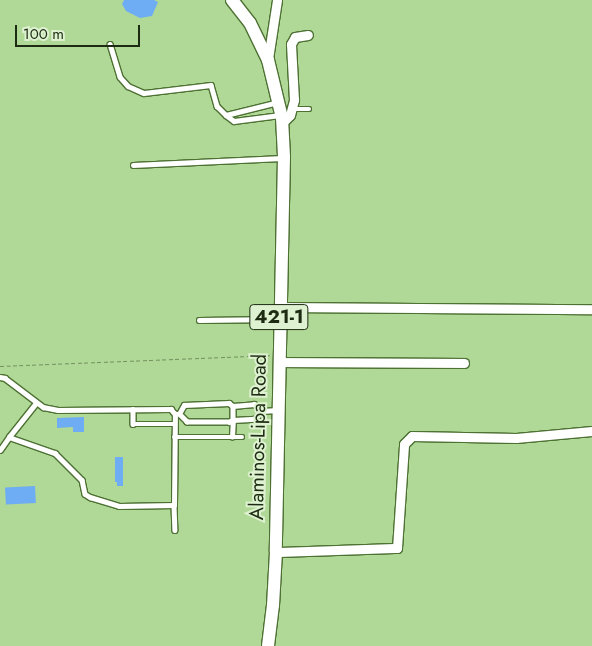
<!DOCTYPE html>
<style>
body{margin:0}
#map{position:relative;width:592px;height:646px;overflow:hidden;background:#b0d896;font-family:Jost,sans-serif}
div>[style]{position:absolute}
.water>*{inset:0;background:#6eacf4;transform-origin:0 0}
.path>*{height:1px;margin-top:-0.5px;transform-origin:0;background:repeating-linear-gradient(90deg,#72905f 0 4px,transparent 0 6.5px)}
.roads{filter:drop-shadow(1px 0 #4d7133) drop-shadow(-1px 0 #4d7133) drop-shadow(0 1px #4d7133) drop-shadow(0 -1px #4d7133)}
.lane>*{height:4.5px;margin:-2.25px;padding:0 2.25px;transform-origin:2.25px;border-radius:2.25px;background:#fff}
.street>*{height:9px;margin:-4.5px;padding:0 4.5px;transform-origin:4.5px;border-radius:4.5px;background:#fff}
.primary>*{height:12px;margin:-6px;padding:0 6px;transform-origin:6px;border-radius:6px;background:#fff}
span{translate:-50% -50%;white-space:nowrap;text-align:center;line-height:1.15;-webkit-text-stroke:4px #def2d1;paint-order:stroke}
.shield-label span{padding:1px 4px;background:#def2d1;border:1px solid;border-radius:4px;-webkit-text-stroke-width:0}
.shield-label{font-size:19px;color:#1c2b11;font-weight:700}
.street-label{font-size:20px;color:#1c2b11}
.scale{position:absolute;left:15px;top:25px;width:125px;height:22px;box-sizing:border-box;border:2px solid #1c2b11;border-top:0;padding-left:6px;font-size:15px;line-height:18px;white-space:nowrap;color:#1c2b11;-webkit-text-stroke:4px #def2d1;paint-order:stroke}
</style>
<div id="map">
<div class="water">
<i style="clip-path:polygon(124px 0,154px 0,158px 2px,152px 16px,140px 18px,126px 11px,122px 4px)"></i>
<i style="clip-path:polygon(84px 417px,84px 432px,73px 432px,73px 427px,57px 428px,57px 418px)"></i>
<i style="clip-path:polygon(115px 457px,123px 457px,123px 486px,117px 486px,117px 482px,115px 482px)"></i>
<i style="left:35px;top:486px;width:17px;height:30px;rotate:87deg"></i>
</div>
<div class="path">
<i style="left:0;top:366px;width:270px;rotate:-2.3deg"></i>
</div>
<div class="roads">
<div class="lane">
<i style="left:110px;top:44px;width:34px;rotate:73deg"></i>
<i style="left:120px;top:77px;width:12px;rotate:48deg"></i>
<i style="left:128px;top:86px;width:17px;rotate:24deg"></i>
<i style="left:144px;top:93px;width:67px;rotate:-6.8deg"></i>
<i style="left:211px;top:85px;width:22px;rotate:74deg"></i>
<i style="left:217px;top:106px;width:13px;rotate:45deg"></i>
<i style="left:226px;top:115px;width:54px;rotate:-14deg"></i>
<i style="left:292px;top:109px;width:17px"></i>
<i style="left:226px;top:115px;width:10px;rotate:37deg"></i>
<i style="left:234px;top:121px;width:46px;rotate:-7.4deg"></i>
<i style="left:133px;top:165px;width:149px;rotate:-2.7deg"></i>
<i style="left:199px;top:320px;width:80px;rotate:-0.7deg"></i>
<i style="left:0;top:377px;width:5px;rotate:11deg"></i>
<i style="left:5px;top:378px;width:48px;rotate:37.3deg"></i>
<i style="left:43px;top:407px;width:15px;rotate:11deg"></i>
<i style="left:58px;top:410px;width:113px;rotate:-0.5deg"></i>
<i style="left:171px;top:409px;width:6px;rotate:51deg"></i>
<i style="left:175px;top:414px;width:4px"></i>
<i style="left:229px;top:403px;width:5px;rotate:37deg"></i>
<i style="left:233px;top:406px;width:14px;rotate:90deg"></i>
<i style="left:233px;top:420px;width:4px;rotate:146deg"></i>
<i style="left:230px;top:422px;width:43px;rotate:180deg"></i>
<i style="left:187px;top:422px;width:11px;rotate:-135deg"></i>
<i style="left:179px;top:414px;width:10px;rotate:-61deg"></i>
<i style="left:184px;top:405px;width:45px;rotate:-2.5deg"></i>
<i style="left:233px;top:406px;width:21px;rotate:-5deg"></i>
<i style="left:254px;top:404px;width:11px;rotate:41deg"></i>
<i style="left:262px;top:411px;width:15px;rotate:-4deg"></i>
<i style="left:133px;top:409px;width:15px;rotate:90deg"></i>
<i style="left:133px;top:424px;width:41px"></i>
<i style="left:9px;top:437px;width:43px;rotate:-51.5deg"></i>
<i style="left:174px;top:437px;width:68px"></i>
<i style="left:232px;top:437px;width:17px;rotate:-87deg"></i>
<i style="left:233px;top:420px;width:22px;rotate:-3deg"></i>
<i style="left:255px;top:419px;width:11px;rotate:-49deg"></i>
<i style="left:0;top:450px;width:16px;rotate:-55deg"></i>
<i style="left:9px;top:437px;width:49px;rotate:19.2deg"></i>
<i style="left:55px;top:453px;width:38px;rotate:45deg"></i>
<i style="left:82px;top:480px;width:14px;rotate:78deg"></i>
<i style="left:85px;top:494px;width:6px;rotate:31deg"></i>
<i style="left:90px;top:497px;width:30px;rotate:17deg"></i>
<i style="left:119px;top:506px;width:55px;rotate:-1deg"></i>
<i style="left:174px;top:505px;width:91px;rotate:-89.4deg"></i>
<i style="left:174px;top:505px;width:25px;rotate:88deg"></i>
</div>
<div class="street">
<i style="left:268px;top:59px;width:60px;rotate:-81.3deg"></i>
<i style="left:282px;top:123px;width:11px;rotate:-45deg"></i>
<i style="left:290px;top:115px;width:16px;rotate:-75deg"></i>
<i style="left:294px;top:100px;width:56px;rotate:-93.1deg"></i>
<i style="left:291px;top:44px;width:8px;rotate:-60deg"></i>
<i style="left:295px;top:37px;width:13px;rotate:-9deg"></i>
<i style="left:279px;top:307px;width:313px;rotate:0.4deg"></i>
<i style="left:278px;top:362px;width:186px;rotate:0.3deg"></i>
<i style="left:276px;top:552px;width:121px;rotate:-1.9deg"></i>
<i style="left:397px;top:548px;width:104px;rotate:-86.1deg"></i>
<i style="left:404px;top:444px;width:11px;rotate:-45deg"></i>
<i style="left:412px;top:436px;width:104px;rotate:1.1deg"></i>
<i style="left:516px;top:438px;width:76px;rotate:-5.3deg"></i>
</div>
<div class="primary">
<i style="left:232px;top:0;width:29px;rotate:52deg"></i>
<i style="left:250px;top:23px;width:41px;rotate:64.1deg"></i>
<i style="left:268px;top:60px;width:60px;rotate:76.4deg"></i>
<i style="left:282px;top:118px;width:39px;rotate:87deg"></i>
<i style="left:284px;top:157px;width:395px;rotate:91.2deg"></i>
<i style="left:276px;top:552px;width:53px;rotate:93.2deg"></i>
<i style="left:273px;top:605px;width:41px;rotate:97deg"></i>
</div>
</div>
<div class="shield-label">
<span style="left:279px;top:317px">421-1</span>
</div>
<div class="street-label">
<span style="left:258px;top:437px;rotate:-89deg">Alaminos-Lipa Road</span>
</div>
<div class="scale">100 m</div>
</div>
